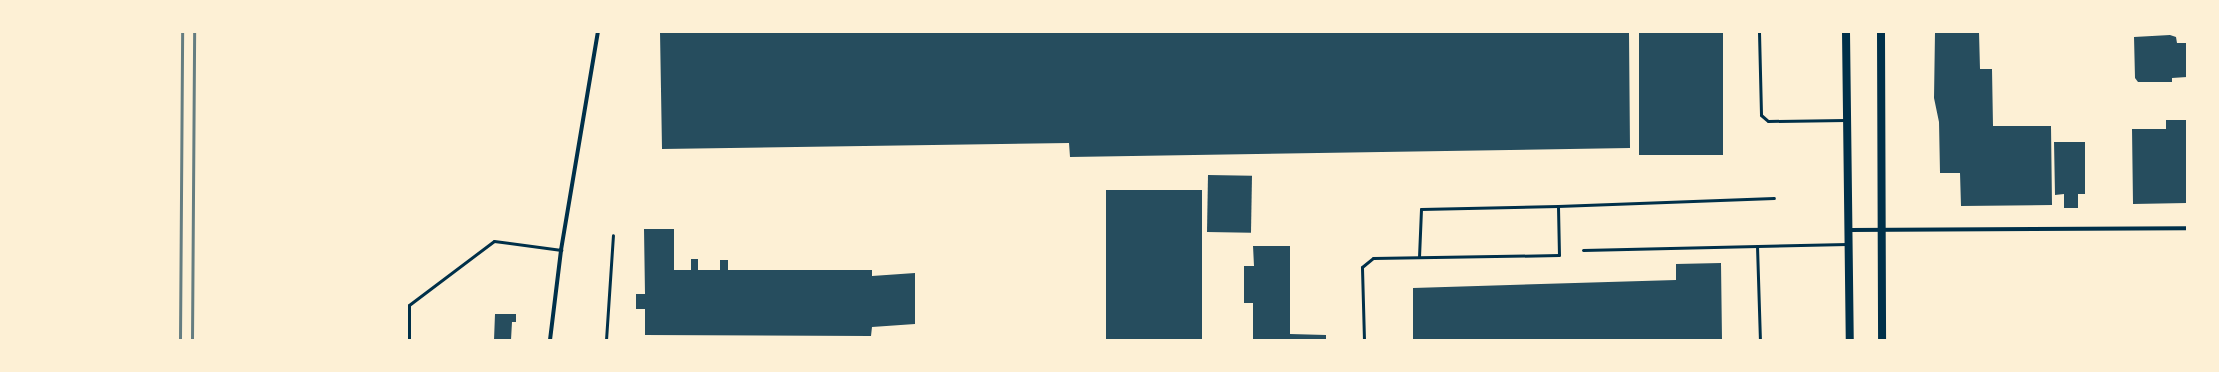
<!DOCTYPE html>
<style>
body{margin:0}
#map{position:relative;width:2219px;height:372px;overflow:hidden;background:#fdf0d5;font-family:"Varela Round",sans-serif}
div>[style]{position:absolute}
.building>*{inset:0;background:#264d5e;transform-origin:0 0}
.service>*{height:3px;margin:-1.5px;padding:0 1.5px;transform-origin:1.5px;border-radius:1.5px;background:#003049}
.minor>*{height:4px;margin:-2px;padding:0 2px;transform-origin:2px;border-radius:2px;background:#003049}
.secondary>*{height:8px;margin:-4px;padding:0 4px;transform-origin:4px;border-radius:4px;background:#003049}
.rail>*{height:3px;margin:-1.5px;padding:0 1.5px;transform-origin:1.5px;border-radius:1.5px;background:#657d81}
span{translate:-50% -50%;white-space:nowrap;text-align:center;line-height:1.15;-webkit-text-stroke:3px #fdf0d5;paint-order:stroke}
.frame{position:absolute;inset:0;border:33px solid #fdf0d5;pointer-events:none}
</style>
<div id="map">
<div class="building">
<i style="clip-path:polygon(660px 32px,1629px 32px,1630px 148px,1070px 157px,1069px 143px,662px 149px)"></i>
<i style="left:1639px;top:32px;width:84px;height:123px"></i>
<i style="clip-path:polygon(1935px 32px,1979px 32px,1980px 69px,1992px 69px,1993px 126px,2051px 126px,2052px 205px,1961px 206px,1960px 173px,1940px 173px,1939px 122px,1934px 98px)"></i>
<i style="clip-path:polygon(2170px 35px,2176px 37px,2177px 43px,2187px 43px,2187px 77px,2172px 78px,2172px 82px,2138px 82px,2135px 78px,2134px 37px)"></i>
<i style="clip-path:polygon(2166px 120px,2187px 120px,2187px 203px,2133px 204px,2132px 129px,2166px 129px)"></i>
<i style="clip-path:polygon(2054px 142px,2085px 142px,2085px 194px,2078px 194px,2078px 208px,2064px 208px,2064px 194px,2055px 195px)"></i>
<i style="left:1208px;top:175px;width:44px;height:57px;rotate:1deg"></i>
<i style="left:1202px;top:190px;width:150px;height:96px;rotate:90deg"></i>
<i style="clip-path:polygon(644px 229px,674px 229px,674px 270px,691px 270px,691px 259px,698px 259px,698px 270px,720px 270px,720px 260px,728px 260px,728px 270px,872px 270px,872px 276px,915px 273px,915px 324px,872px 327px,871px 336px,645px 335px,645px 309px,636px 309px,636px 294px,645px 294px)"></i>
<i style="clip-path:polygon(1253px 246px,1290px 246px,1290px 334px,1326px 335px,1326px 340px,1253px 340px,1253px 303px,1244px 303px,1244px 266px,1254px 266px)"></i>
<i style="clip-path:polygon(1721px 263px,1722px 340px,1413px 340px,1413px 288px,1676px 280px,1676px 264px)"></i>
<i style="clip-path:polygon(495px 314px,516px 314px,516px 322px,512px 322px,511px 340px,494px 340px)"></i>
</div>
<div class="service">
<i style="left:1759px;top:32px;width:83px;rotate:88.6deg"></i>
<i style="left:1761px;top:115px;width:9px;rotate:41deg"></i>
<i style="left:1768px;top:121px;width:77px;rotate:-0.7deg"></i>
<i style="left:1757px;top:246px;width:94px;rotate:88.2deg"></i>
<i style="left:1583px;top:250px;width:264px;rotate:-1.3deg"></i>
<i style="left:1419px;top:257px;width:48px;rotate:-87.6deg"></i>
<i style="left:1421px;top:209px;width:137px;rotate:-1.3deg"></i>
<i style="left:409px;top:340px;width:35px;rotate:-90deg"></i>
<i style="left:409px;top:305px;width:106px;rotate:-37deg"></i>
<i style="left:494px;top:241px;width:68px;rotate:7.7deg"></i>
<i style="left:606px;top:340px;width:105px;rotate:-86.2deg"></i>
<i style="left:1364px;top:340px;width:73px;rotate:-91.6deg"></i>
<i style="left:1362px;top:267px;width:14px;rotate:-39deg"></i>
<i style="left:1373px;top:258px;width:186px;rotate:-0.9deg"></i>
<i style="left:1559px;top:255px;width:49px;rotate:-91.2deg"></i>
<i style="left:1558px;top:206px;width:216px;rotate:-2.1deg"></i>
</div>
<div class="minor">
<i style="left:1849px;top:230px;width:338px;rotate:-0.3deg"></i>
<i style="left:550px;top:340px;width:91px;rotate:-83deg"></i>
<i style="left:561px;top:250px;width:221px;rotate:-80.4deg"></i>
</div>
<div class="secondary">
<i style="left:1846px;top:32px;width:308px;rotate:89.3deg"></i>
<i style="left:1881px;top:32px;width:308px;rotate:89.8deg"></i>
</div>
<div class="rail">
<i style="left:180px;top:340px;width:308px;rotate:-89.6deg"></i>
<i style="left:192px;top:340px;width:308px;rotate:-89.6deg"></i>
</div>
<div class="frame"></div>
</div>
